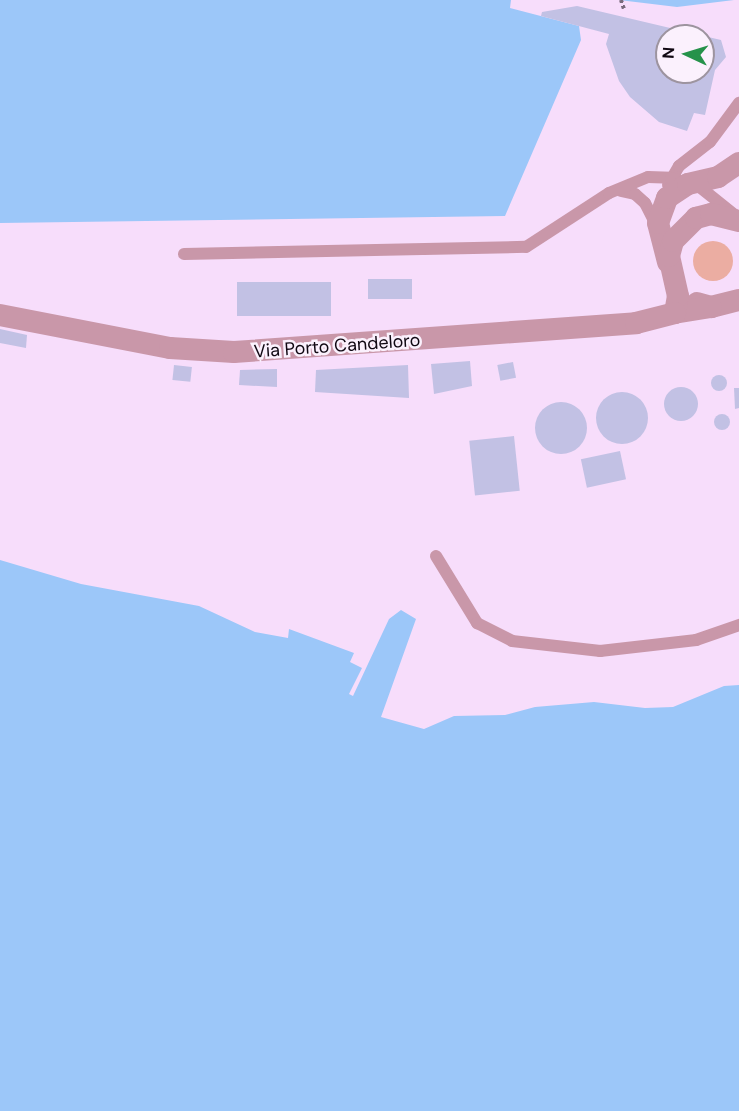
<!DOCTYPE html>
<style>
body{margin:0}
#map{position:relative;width:739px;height:1111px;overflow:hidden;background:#f7ddfb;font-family:"DM Sans",sans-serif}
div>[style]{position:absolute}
.green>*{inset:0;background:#ebada2}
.round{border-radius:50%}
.water>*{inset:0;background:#9cc7f9}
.building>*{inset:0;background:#c2c1e4;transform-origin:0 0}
.path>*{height:4px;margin-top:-2px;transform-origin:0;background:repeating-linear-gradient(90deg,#79697c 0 3px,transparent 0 6px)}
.lane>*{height:12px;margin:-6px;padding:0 6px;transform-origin:6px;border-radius:6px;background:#c997a9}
.street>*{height:22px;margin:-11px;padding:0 11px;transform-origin:11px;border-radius:11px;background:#c997a9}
span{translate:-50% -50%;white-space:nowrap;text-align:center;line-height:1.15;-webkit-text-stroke:5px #fbf1fd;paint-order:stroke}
.street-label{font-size:18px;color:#100812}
.north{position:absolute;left:655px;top:24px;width:60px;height:60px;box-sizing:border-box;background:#fbf1fd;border:2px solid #9d949f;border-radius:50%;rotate:274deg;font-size:16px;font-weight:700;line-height:24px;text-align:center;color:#100812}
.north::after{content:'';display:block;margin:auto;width:21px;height:27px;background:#25924a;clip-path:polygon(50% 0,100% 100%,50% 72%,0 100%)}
</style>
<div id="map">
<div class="green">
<i class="round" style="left:693px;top:241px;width:40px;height:40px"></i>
</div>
<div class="water">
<i style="clip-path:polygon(0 0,511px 0,510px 8px,579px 26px,581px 40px,505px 216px,0 223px)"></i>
<i style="clip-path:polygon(619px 0,734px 0,677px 7px)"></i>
<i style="clip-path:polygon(0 560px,81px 584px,199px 606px,255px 632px,288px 638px,289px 629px,354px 653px,350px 662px,362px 668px,349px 694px,353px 696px,389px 619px,401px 610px,416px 619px,381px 717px,424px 729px,454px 716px,505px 715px,535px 707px,594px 702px,645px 708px,673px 707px,724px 686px,739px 685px,739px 1111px,0 1111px)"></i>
</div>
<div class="building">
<i style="clip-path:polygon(evenodd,577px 6px,721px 40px,726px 57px,715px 70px,705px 115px,694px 113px,687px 131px,659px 122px,630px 97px,619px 81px,606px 44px,609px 34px,541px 16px,542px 12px,577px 6px,667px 36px,703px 36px,703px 72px,667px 72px,667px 36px)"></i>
<i style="left:412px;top:279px;width:20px;height:44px;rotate:90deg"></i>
<i style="left:237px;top:282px;width:94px;height:34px"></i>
<i style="clip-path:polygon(0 329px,27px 335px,26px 348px,0 343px)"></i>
<i style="clip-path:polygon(470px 361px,472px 386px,434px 394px,431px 364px)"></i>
<i style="left:513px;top:362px;width:16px;height:16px;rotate:79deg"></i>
<i style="left:174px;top:365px;width:18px;height:15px;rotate:6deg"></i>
<i style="clip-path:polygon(408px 365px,409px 398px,315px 392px,316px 370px)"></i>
<i style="clip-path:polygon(277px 369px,277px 387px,239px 385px,240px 370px)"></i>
<i class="round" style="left:711px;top:375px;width:16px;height:16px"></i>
<i class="round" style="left:664px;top:387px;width:34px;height:34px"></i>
<i style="clip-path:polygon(734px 388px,739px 388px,739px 408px,735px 409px)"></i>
<i class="round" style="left:596px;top:392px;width:52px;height:52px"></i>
<i class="round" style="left:535px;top:402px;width:52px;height:52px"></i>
<i class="round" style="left:714px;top:414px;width:16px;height:16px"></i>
<i style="left:514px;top:436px;width:55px;height:45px;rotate:84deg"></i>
<i style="left:620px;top:451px;width:29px;height:40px;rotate:78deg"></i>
</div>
<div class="path">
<i style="left:621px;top:0;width:9px;rotate:72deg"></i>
</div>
<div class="lane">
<i style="left:668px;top:185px;width:22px;rotate:-60deg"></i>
<i style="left:679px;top:166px;width:39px;rotate:-38deg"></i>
<i style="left:710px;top:142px;width:49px;rotate:-53.4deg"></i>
<i style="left:621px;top:191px;width:14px;rotate:12deg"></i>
<i style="left:635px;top:194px;width:13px;rotate:42deg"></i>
<i style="left:645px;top:203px;width:25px;rotate:63deg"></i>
<i style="left:184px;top:254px;width:342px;rotate:-1.2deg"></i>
<i style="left:526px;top:247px;width:99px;rotate:-33deg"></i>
<i style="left:609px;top:193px;width:42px;rotate:-22.3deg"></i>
<i style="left:648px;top:177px;width:23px;rotate:2deg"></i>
<i style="left:671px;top:178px;width:32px;rotate:18deg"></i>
<i style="left:701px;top:188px;width:45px;rotate:38.7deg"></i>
<i style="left:436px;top:556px;width:79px;rotate:58.5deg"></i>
<i style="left:477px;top:623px;width:39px;rotate:27deg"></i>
<i style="left:512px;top:641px;width:89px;rotate:6.5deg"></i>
<i style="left:600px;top:651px;width:97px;rotate:-6.5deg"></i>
<i style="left:696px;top:640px;width:46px;rotate:-19.2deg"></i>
</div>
<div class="street">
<i style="left:668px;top:262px;width:40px;rotate:-104.4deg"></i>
<i style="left:658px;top:223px;width:27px;rotate:-70deg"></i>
<i style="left:667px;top:198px;width:25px;rotate:-34deg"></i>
<i style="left:688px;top:184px;width:31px;rotate:-13deg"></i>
<i style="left:718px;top:177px;width:25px;rotate:-34deg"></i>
<i style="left:697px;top:303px;width:15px;rotate:16deg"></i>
<i style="left:711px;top:307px;width:29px;rotate:-14deg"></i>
<i style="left:711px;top:307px;width:36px;rotate:171deg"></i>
<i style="left:675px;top:313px;width:17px;rotate:-80deg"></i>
<i style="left:678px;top:296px;width:41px;rotate:-102.7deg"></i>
<i style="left:669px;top:256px;width:16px;rotate:-75deg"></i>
<i style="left:673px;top:241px;width:33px;rotate:-45deg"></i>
<i style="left:696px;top:218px;width:16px;rotate:-15deg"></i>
<i style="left:711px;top:214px;width:29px;rotate:14deg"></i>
<i style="left:0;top:315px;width:173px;rotate:11deg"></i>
<i style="left:170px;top:348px;width:64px;rotate:3.6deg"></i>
<i style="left:234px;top:352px;width:403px;rotate:-4.1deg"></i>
<i style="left:636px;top:323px;width:40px;rotate:-14.4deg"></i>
</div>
<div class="street-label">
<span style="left:337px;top:346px;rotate:-4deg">Via Porto Candeloro</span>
</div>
<div class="north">N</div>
</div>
